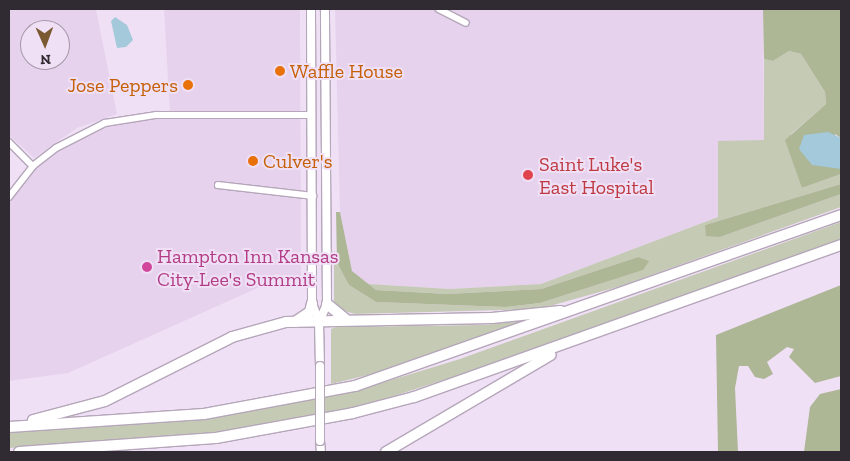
<!DOCTYPE html>
<style>
body{margin:0}
#map{position:relative;width:850px;height:461px;overflow:hidden;background:#f0e0f5;font-family:"Zilla Slab",serif}
div>[style]{position:absolute}
.built>*{inset:0;background:#e6d2ed}
.green>*{inset:0;background:#c4cab4}
.forest>*{inset:0;background:#adb695}
.water>*{inset:0;background:#a4c9db}
.roads{filter:drop-shadow(1px 0 #b5a6ba) drop-shadow(-1px 0 #b5a6ba) drop-shadow(0 1px #b5a6ba) drop-shadow(0 -1px #b5a6ba)}
.street>*{height:5.5px;margin:-2.75px;padding:0 2.75px;transform-origin:2.75px;border-radius:2.75px;background:#fff}
.secondary>*{height:8px;margin:-4px;padding:0 4px;transform-origin:4px;border-radius:4px;background:#fff}
.highway>*{height:10px;margin:-5px;padding:0 5px;transform-origin:5px;border-radius:5px;background:#fff}
.bridges{filter:drop-shadow(1px 0 #b5a6ba) drop-shadow(-1px 0 #b5a6ba) drop-shadow(0 1px #b5a6ba) drop-shadow(0 -1px #b5a6ba)}
.secondary-bridge>*{height:8px;margin:-4px;padding:0 4px;transform-origin:4px;border-radius:4px;background:#fff}
.dots>*{width:14px;height:14px;translate:-50% -50%;box-sizing:border-box;border:2px solid #f0e0f5;border-radius:50%}
span{translate:-50% -50%;white-space:nowrap;text-align:center;line-height:1.15;-webkit-text-stroke:4px #f0e0f5;paint-order:stroke}
.food-label{font-size:20px;color:#c56008}
.left{translate:0 -50%;text-align:left}
.right{translate:-100% -50%;text-align:right}
.health-label{font-size:20px;color:#be3a42}
.hotel-label{font-size:20px;color:#b23c85}
.frame{position:absolute;inset:0;border:10px solid #302a32;pointer-events:none}
.north{position:absolute;left:20px;top:20px;width:50px;height:50px;box-sizing:border-box;background:#f0e0f5;border:1px solid #a397a7;border-radius:50%;rotate:178deg;font-size:14px;font-weight:700;line-height:20px;text-align:center;color:#302a32}
.north::after{content:'';display:block;margin:auto;width:18px;height:22px;background:#7a5930;clip-path:polygon(50% 0,100% 100%,50% 72%,0 100%)}
</style>
<div id="map">
<div class="built">
<i style="clip-path:polygon(evenodd,9px 9px,96px 9px,117px 114px,77px 128px,34px 158px,9px 135px,9px 9px,30px 30px,60px 30px,60px 60px,30px 60px,30px 30px)"></i>
<i style="clip-path:polygon(164px 9px,300px 9px,301px 280px,275px 274px,273px 281px,68px 373px,9px 381px,9px 199px,33px 166px,85px 131px,118px 117px,170px 115px)"></i>
<i style="clip-path:polygon(335px 9px,763px 9px,764px 140px,718px 142px,718px 217px,541px 284px,450px 289px,368px 284px,352px 271px,340px 212px)"></i>
</div>
<div class="green">
<i style="clip-path:polygon(789px 51px,801px 54px,825px 92px,826px 104px,791px 134px,802px 188px,841px 174px,841px 184px,705px 225px,720px 237px,841px 194px,841px 207px,621px 286px,539px 309px,355px 314px,341px 310px,334px 301px,334px 250px,349px 285px,376px 302px,505px 307px,540px 303px,642px 270px,638px 257px,541px 289px,447px 294px,376px 290px,368px 284px,450px 289px,541px 284px,718px 217px,718px 141px,764px 140px,764px 59px,773px 61px)"></i>
<i style="clip-path:polygon(841px 222px,841px 239px,539px 349px,360px 407px,206px 434px,9px 448px,9px 431px,240px 412px,365px 388px,460px 359px)"></i>
<i style="clip-path:polygon(532px 320px,380px 372px,331px 384px,331px 329px,336px 327px,483px 325px)"></i>
</div>
<div class="forest">
<i style="clip-path:polygon(763px 9px,841px 9px,841px 138px,835px 134px,841px 174px,802px 188px,785px 140px,826px 104px,825px 92px,801px 54px,789px 51px,773px 61px,764px 59px)"></i>
<i style="clip-path:polygon(841px 184px,841px 194px,720px 237px,706px 236px,705px 225px)"></i>
<i style="clip-path:polygon(336px 212px,340px 212px,352px 271px,376px 290px,447px 294px,541px 289px,638px 257px,649px 261px,643px 270px,540px 303px,505px 307px,376px 302px,349px 285px,337px 262px)"></i>
<i style="clip-path:polygon(841px 285px,841px 376px,815px 383px,789px 357px,794px 349px,787px 347px,767px 362px,773px 374px,764px 379px,755px 377px,748px 366px,739px 366px,735px 388px,738px 452px,718px 452px,716px 335px)"></i>
<i style="clip-path:polygon(841px 389px,841px 452px,804px 452px,810px 407px,820px 394px)"></i>
</div>
<div class="water">
<i style="clip-path:polygon(115px 17px,127px 25px,133px 40px,126px 47px,117px 48px,111px 21px)"></i>
<i style="clip-path:polygon(828px 132px,841px 138px,841px 169px,812px 165px,799px 149px,804px 135px)"></i>
</div>
<div class="roads">
<div class="street">
<i style="left:439px;top:9px;width:30px;rotate:27deg"></i>
<i style="left:9px;top:142px;width:34px;rotate:45deg"></i>
<i style="left:218px;top:185px;width:96px;rotate:6.6deg"></i>
<i style="left:9px;top:197px;width:39px;rotate:-52deg"></i>
<i style="left:33px;top:166px;width:29px;rotate:-38deg"></i>
<i style="left:56px;top:148px;width:55px;rotate:-27deg"></i>
<i style="left:105px;top:123px;width:52px;rotate:-8.9deg"></i>
<i style="left:156px;top:115px;width:155px"></i>
</div>
<div class="secondary">
<i style="left:311px;top:9px;width:294px;rotate:89.8deg"></i>
<i style="left:312px;top:303px;width:20px;rotate:70deg"></i>
<i style="left:319px;top:322px;width:44px;rotate:88.7deg"></i>
<i style="left:319px;top:322px;width:20px;rotate:-66deg"></i>
<i style="left:327px;top:304px;width:295px;rotate:-90.4deg"></i>
<i style="left:320px;top:441px;width:11px;rotate:85deg"></i>
</div>
<div class="highway">
<i style="left:327px;top:304px;width:26px;rotate:39deg"></i>
<i style="left:295px;top:322px;width:18px;rotate:-34deg"></i>
<i style="left:310px;top:312px;width:9px;rotate:-77deg"></i>
<i style="left:33px;top:420px;width:74px;rotate:-14.8deg"></i>
<i style="left:105px;top:401px;width:142px;rotate:-26.7deg"></i>
<i style="left:232px;top:337px;width:56px;rotate:-15.5deg"></i>
<i style="left:286px;top:322px;width:206px;rotate:-1.1deg"></i>
<i style="left:492px;top:318px;width:69px;rotate:-5.8deg"></i>
<i style="left:9px;top:427px;width:195px;rotate:-3.8deg"></i>
<i style="left:204px;top:414px;width:154px;rotate:-10.5deg"></i>
<i style="left:355px;top:386px;width:515px;rotate:-19.38deg"></i>
<i style="left:19px;top:452px;width:197px;rotate:-4.1deg"></i>
<i style="left:216px;top:438px;width:139px;rotate:-10.3deg"></i>
<i style="left:353px;top:413px;width:63px;rotate:-14.7deg"></i>
<i style="left:414px;top:397px;width:453px;rotate:-19.6deg"></i>
<i style="left:386px;top:452px;width:191px;rotate:-30.5deg"></i>
</div>
</div>
<div class="bridges">
<div class="secondary-bridge">
<i style="left:320px;top:441px;width:75px;rotate:-90deg"></i>
</div>
</div>
<div class="dots">
<i style="left:280px;top:71px;background:#e8710a"></i>
<i style="left:188px;top:85px;background:#e8710a"></i>
<i style="left:253px;top:161px;background:#e8710a"></i>
<i style="left:528px;top:175px;background:#e0444e"></i>
<i style="left:147px;top:267px;background:#d1479c"></i>
</div>
<div class="food-label">
<span class="left" style="left:290px;top:71px">Waffle House</span>
<span class="right" style="left:178px;top:85px">Jose Peppers</span>
<span class="left" style="left:263px;top:161px">Culver's</span>
</div>
<div class="health-label">
<span class="left" style="left:539px;top:176px">Saint Luke's<br>East Hospital</span>
</div>
<div class="hotel-label">
<span class="left" style="left:157px;top:268px">Hampton Inn Kansas<br>City-Lee's Summit</span>
</div>
<div class="frame"></div>
<div class="north">N</div>
</div>
